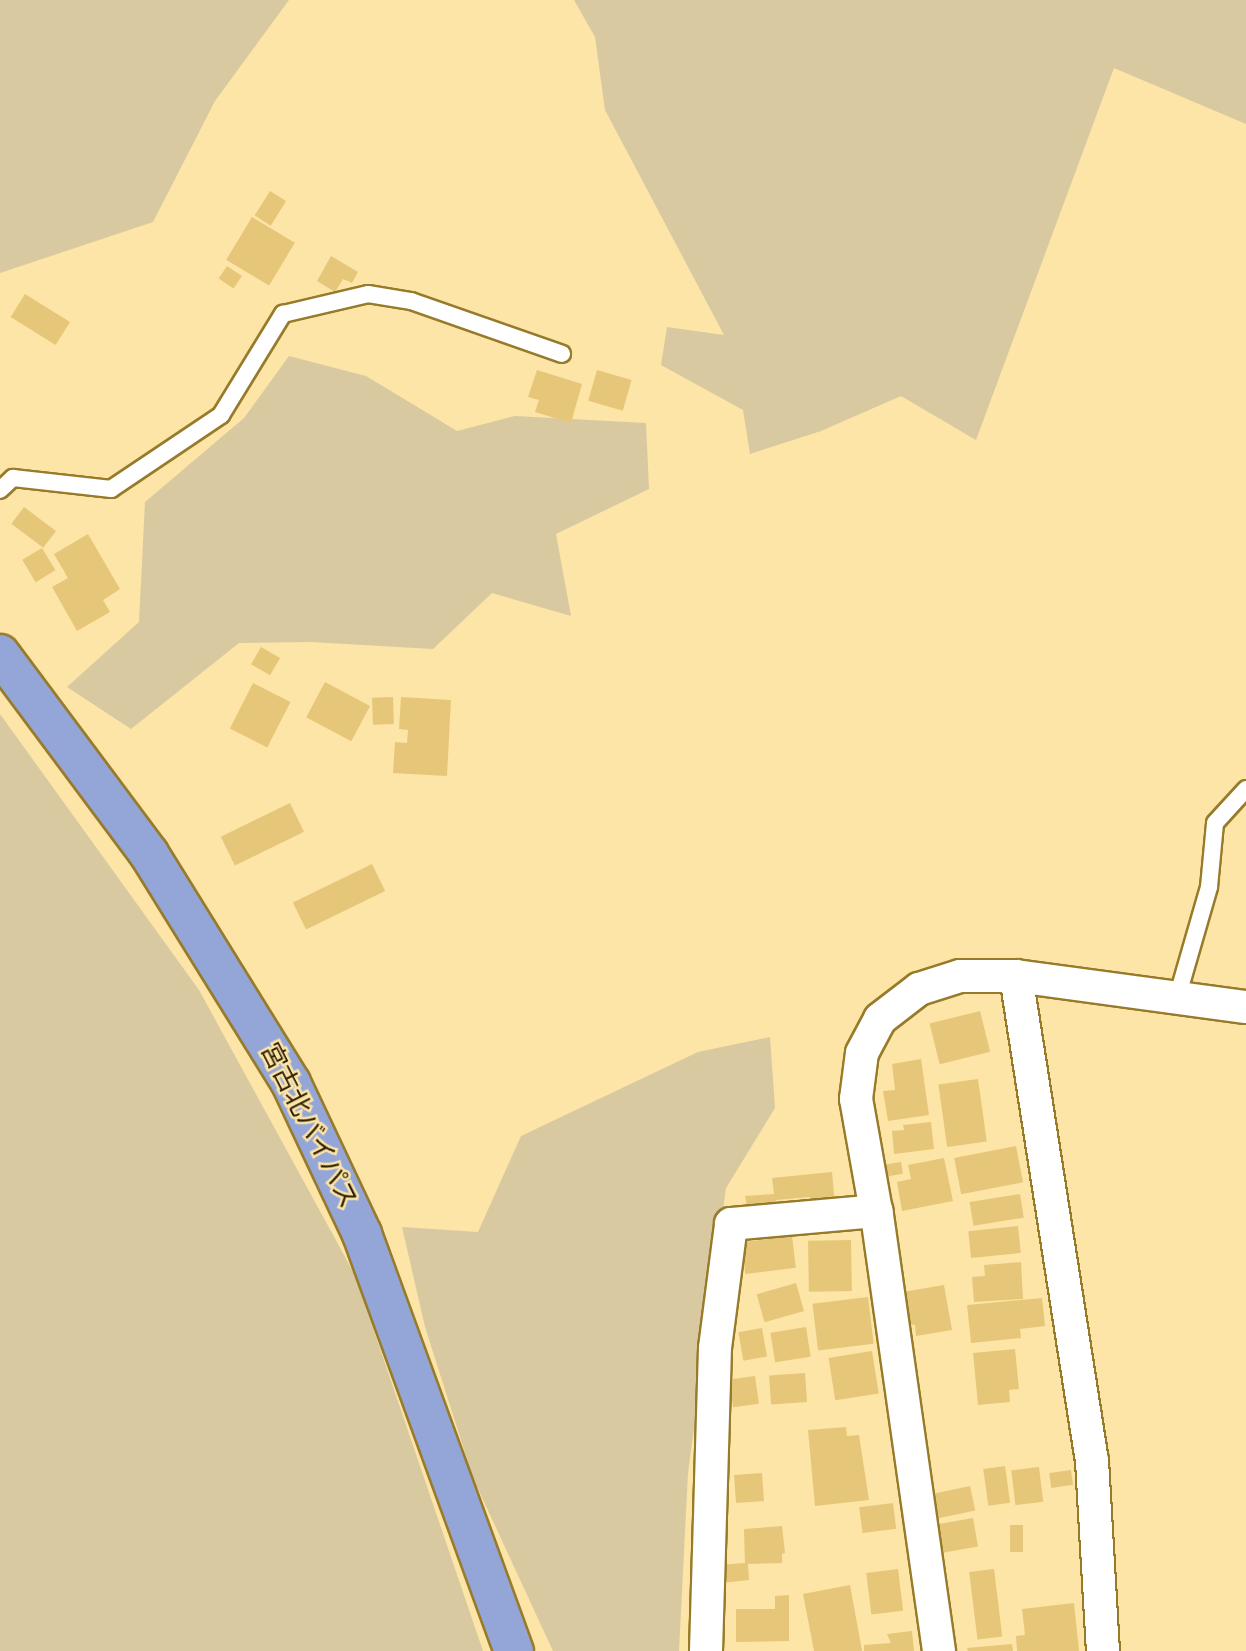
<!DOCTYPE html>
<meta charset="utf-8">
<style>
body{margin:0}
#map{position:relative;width:1246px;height:1651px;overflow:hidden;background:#fde4a7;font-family:Signika,"Noto Sans JP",sans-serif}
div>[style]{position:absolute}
.green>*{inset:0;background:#d9c9a1}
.building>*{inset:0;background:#e6c779;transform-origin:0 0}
.roads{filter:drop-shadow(2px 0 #977b2a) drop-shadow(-2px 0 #977b2a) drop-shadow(0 2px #977b2a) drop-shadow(0 -2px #977b2a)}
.service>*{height:16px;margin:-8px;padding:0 8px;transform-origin:8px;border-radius:8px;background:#fff}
.minor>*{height:32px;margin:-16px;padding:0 16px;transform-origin:16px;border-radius:16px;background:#fff}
.trunk>*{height:38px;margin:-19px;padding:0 19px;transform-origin:19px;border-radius:19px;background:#94a6d7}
span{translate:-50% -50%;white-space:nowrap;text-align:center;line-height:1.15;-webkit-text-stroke:5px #fde4a7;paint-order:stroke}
.street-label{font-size:26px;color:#2c2000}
</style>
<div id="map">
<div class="green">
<i style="clip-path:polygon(0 0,289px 0,215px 101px,153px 222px,0 273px)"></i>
<i style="clip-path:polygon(574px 0,1246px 0,1246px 124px,1114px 68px,976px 440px,901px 396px,821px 431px,750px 454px,743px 410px,661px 365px,667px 327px,724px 335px,605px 110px,595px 37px)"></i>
<i style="clip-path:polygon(289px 356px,366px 376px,457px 431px,515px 416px,646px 423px,649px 489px,556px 534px,571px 616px,492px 593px,433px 649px,311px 642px,239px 643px,131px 729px,67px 687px,139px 622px,145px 502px,244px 418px)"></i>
<i style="clip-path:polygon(0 714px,199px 990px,355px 1275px,483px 1651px,0 1651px)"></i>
<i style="clip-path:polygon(770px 1037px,775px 1108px,726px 1188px,688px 1473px,679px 1651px,553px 1651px,473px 1478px,425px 1327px,402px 1227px,478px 1232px,521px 1136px,698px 1052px)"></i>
</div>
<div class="building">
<i style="left:270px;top:191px;width:19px;height:29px;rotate:32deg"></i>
<i style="left:252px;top:217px;width:50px;height:50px;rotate:31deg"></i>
<i style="clip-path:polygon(331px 256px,358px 272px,352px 283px,343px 279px,335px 292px,317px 281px)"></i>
<i style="left:227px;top:266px;width:18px;height:15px;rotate:34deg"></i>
<i style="left:25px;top:294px;width:53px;height:27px;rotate:32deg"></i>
<i style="clip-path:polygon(537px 370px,582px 384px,571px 423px,535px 412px,539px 400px,528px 397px)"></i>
<i style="left:597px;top:370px;width:36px;height:32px;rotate:16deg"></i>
<i style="left:24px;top:507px;width:40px;height:21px;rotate:37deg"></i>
<i style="clip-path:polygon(88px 534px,120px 589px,103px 600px,110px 612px,77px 631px,52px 587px,68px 578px,54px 554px)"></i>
<i style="left:42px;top:548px;width:26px;height:23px;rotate:59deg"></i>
<i style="left:261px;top:647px;width:22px;height:20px;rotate:30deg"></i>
<i style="left:325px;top:682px;width:51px;height:40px;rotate:28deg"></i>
<i style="left:253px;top:683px;width:42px;height:51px;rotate:27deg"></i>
<i style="left:393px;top:697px;width:27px;height:21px;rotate:88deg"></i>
<i style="clip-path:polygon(401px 697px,451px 700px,447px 776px,393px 773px,395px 742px,407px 743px,408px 730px,399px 729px)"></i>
<i style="left:290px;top:803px;width:32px;height:77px;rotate:64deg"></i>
<i style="left:372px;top:864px;width:30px;height:88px;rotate:64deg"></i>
<i style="left:980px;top:1011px;width:42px;height:52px;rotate:76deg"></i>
<i style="clip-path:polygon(921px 1059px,929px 1115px,888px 1121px,883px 1091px,895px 1090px,892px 1064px)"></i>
<i style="left:978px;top:1079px;width:63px;height:40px;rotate:82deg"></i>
<i style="clip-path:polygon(931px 1122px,934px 1149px,894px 1154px,892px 1131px,904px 1130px,903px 1125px)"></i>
<i style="left:1016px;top:1146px;width:37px;height:63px;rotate:79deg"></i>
<i style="clip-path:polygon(944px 1158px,953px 1201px,902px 1211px,897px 1182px,911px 1179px,908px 1165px)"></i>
<i style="left:901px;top:1162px;width:12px;height:18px;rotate:81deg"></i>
<i style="clip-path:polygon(832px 1172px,835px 1205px,811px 1207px,810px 1197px,776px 1200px,777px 1213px,749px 1216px,745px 1196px,774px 1194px,772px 1178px)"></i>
<i style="left:1020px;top:1194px;width:24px;height:51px;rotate:81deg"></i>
<i style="left:1018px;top:1226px;width:27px;height:50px;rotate:84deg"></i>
<i style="left:792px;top:1236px;width:32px;height:51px;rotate:83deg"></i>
<i style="left:851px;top:1240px;width:51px;height:43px;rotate:89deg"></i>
<i style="clip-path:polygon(1021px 1262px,1023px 1299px,974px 1302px,972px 1277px,985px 1276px,984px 1265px)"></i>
<i style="left:796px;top:1283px;width:29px;height:41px;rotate:74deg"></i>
<i style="clip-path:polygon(944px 1285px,952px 1330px,916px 1336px,915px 1325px,902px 1323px,897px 1293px)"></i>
<i style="left:868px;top:1297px;width:47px;height:56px;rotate:83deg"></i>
<i style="clip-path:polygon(1042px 1298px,1045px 1326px,1020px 1329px,1021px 1338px,971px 1343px,967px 1305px)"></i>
<i style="left:806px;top:1327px;width:30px;height:36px;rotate:81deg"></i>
<i style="left:762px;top:1328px;width:29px;height:24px;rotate:80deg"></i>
<i style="clip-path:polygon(1015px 1349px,1019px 1389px,1009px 1390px,1010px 1402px,978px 1405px,973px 1353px)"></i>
<i style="left:872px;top:1351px;width:43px;height:44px;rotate:81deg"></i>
<i style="left:805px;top:1373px;width:29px;height:36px;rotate:86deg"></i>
<i style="left:755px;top:1376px;width:28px;height:26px;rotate:82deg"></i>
<i style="clip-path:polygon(846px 1427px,847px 1436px,859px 1435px,869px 1500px,815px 1506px,808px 1430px)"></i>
<i style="left:1005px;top:1466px;width:37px;height:22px;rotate:82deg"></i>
<i style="left:1039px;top:1467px;width:35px;height:28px;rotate:83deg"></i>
<i style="left:1071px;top:1470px;width:15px;height:22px;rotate:82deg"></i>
<i style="left:762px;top:1473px;width:28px;height:28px;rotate:86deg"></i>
<i style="left:970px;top:1486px;width:25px;height:45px;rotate:78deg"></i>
<i style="left:893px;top:1503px;width:26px;height:34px;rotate:83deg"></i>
<i style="left:973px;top:1518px;width:29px;height:39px;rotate:80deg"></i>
<i style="left:1010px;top:1525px;width:13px;height:27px"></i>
<i style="clip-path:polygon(782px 1526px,785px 1553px,782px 1554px,782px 1563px,748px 1564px,749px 1580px,721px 1583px,719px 1565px,745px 1563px,744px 1529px)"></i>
<i style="left:898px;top:1569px;width:42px;height:32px;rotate:83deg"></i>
<i style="left:994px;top:1569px;width:68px;height:25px;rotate:83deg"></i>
<i style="clip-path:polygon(850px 1585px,862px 1651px,814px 1651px,803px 1594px)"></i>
<i style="clip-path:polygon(789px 1595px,789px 1641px,736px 1642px,736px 1609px,775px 1609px,775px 1596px)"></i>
<i style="clip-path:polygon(1074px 1603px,1079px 1651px,1017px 1651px,1016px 1636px,1025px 1635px,1022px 1609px)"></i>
<i style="clip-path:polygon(912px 1631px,914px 1651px,864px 1651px,864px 1645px,891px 1643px,887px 1634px)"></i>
<i style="clip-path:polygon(1012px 1644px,1013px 1651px,968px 1651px,967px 1648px)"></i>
</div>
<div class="roads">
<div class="service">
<i style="left:0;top:490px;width:18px;rotate:-43deg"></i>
<i style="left:13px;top:478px;width:99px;rotate:6.4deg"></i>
<i style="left:111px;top:489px;width:133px;rotate:-33.9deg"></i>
<i style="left:221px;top:415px;width:119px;rotate:-58.5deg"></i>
<i style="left:283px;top:314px;width:87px;rotate:-13.2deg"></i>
<i style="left:368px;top:294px;width:44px;rotate:9.2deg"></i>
<i style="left:411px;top:301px;width:160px;rotate:19.3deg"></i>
<i style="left:1177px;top:998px;width:116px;rotate:-73.9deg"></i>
<i style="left:1209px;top:887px;width:64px;rotate:-84.6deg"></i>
<i style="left:1215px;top:823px;width:46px;rotate:-47.6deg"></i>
</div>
<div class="minor">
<i style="left:1016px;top:976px;width:491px;rotate:81.1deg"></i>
<i style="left:1092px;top:1461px;width:190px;rotate:86.7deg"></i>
<i style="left:706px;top:1651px;width:303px;rotate:-88.3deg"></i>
<i style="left:715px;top:1348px;width:125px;rotate:-82.6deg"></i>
<i style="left:731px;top:1224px;width:146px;rotate:-5.1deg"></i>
<i style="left:939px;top:1651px;width:444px;rotate:-98.1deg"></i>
<i style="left:876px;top:1211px;width:114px;rotate:-100.1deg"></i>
<i style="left:856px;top:1099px;width:46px;rotate:-82.6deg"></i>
<i style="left:862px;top:1053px;width:38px;rotate:-62deg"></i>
<i style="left:880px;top:1019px;width:49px;rotate:-37.6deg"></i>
<i style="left:919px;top:989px;width:43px;rotate:-17.6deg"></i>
<i style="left:960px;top:976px;width:56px"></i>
<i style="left:1016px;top:976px;width:232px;rotate:7.7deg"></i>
</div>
<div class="trunk">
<i style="left:0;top:654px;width:249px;rotate:53.3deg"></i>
<i style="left:149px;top:854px;width:269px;rotate:58.2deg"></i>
<i style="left:291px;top:1083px;width:167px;rotate:64.8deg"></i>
<i style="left:362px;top:1234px;width:444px;rotate:70deg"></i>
</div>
</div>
<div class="street-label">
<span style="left:308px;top:1126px;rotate:63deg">宮古北バイパス</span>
</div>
</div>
